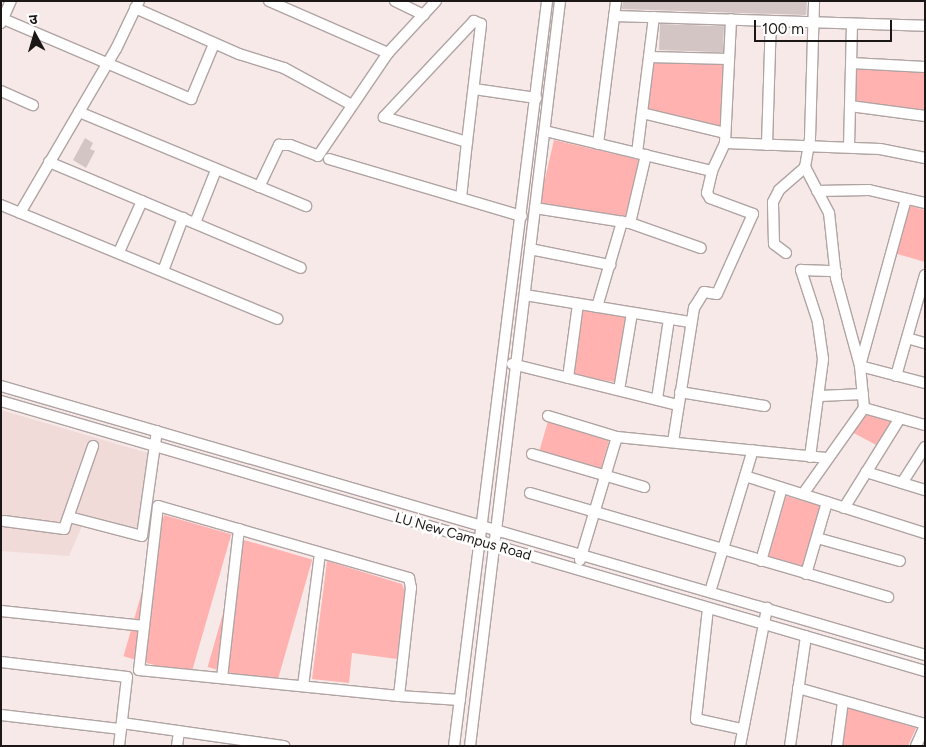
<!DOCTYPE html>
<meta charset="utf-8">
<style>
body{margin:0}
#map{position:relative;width:926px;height:747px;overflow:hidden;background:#f6e9e8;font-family:Figtree,"Noto Sans Devanagari",sans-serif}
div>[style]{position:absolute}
.built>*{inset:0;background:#f0dbd9}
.green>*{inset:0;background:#ffb2b0;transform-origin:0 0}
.building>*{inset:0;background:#d2c5c4;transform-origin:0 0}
.roads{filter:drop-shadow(1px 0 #b0a4a3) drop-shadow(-1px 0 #b0a4a3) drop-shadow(0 1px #b0a4a3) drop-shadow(0 -1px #b0a4a3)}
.minor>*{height:10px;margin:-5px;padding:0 5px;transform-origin:5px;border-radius:5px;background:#fff}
span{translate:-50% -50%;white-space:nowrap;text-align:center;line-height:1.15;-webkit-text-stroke:5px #fff;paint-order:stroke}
.street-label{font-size:14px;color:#1b1716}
.frame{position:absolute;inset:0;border:2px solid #1b1716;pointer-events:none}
.north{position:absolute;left:10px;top:10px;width:50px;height:50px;-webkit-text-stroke:4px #fff;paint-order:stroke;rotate:354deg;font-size:14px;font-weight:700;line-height:20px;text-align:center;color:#1b1716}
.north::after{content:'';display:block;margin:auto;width:18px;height:22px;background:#1b1716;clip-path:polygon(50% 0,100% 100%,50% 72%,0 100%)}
.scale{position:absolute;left:754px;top:20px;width:138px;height:22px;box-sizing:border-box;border:2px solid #1b1716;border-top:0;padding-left:6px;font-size:15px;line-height:18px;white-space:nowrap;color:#1b1716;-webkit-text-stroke:4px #fff;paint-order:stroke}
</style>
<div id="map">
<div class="built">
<i style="clip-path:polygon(1px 410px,158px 456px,148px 539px,82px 526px,69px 556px,1px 551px)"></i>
</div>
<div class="green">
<i style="clip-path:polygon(652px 61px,725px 65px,722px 127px,647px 111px)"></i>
<i style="clip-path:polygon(857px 67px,925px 71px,925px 113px,854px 103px)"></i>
<i style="left:554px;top:140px;width:87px;height:65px;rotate:13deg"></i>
<i style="clip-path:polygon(908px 205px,925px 210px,925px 262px,894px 253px)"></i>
<i style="left:582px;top:309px;width:44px;height:67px;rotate:9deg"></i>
<i style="clip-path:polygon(868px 413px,893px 420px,878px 446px,850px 431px)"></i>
<i style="left:548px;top:421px;width:64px;height:31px;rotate:16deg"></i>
<i style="left:786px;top:496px;width:37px;height:63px;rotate:16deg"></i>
<i style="left:164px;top:515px;width:70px;height:147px;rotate:16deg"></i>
<i style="left:244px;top:540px;width:71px;height:132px;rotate:16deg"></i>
<i style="clip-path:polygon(327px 561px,402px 584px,405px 592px,397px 659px,352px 653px,349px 683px,312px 679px)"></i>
<i style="clip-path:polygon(848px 707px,916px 728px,908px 746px,843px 746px)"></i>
</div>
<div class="building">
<i style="clip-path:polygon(623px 1px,807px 1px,806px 15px,622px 9px)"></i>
<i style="left:660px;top:24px;width:64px;height:26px;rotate:2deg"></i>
<i style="clip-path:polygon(85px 138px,93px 143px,90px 149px,95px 151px,86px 168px,73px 160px)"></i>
</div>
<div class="roads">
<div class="minor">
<i style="left:269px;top:1px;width:130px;rotate:23.6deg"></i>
<i style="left:395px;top:1px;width:32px;rotate:26deg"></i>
<i style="left:135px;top:8px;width:114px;rotate:23.9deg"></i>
<i style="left:239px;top:54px;width:47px;rotate:17.3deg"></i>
<i style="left:284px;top:68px;width:75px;rotate:28.6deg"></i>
<i style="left:614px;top:16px;width:311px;rotate:1.8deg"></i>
<i style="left:1px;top:18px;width:207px;rotate:23.1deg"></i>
<i style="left:191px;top:99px;width:60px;rotate:-67.3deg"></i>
<i style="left:1px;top:23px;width:24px;rotate:-66deg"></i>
<i style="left:649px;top:57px;width:80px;rotate:1.4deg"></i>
<i style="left:851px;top:63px;width:74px;rotate:3.1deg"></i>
<i style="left:474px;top:89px;width:63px;rotate:8.3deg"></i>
<i style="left:1px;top:91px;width:35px;rotate:24deg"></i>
<i style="left:850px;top:106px;width:76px;rotate:7.6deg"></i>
<i style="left:79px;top:112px;width:246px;rotate:22.5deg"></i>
<i style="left:642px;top:113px;width:85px;rotate:13.5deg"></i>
<i style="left:545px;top:131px;width:172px;rotate:13.5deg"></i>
<i style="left:712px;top:171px;width:31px;rotate:-65deg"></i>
<i style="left:725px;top:143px;width:155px;rotate:2.2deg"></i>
<i style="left:880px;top:149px;width:46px;rotate:11.3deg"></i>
<i style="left:725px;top:143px;width:124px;rotate:-87.2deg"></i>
<i style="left:598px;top:144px;width:144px;rotate:-82.8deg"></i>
<i style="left:767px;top:145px;width:124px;rotate:-88.2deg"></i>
<i style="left:849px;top:147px;width:123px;rotate:-88.6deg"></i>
<i style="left:637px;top:153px;width:137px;rotate:-82.9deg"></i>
<i style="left:329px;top:159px;width:201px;rotate:16.5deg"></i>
<i style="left:49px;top:162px;width:273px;rotate:22.8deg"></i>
<i style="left:259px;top:187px;width:47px;rotate:-64.5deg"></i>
<i style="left:279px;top:145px;width:11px"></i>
<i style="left:290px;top:145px;width:30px;rotate:21deg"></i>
<i style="left:318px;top:156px;width:125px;rotate:-55.8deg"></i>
<i style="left:388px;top:53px;width:71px;rotate:-47.3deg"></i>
<i style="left:817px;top:191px;width:52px;rotate:-1.1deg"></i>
<i style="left:869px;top:190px;width:57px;rotate:13.1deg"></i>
<i style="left:461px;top:198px;width:56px;rotate:-83.9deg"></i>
<i style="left:467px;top:142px;width:119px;rotate:-83.2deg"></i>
<i style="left:481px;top:24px;width:8px;rotate:-157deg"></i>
<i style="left:474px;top:21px;width:132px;rotate:133.2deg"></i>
<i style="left:384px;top:117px;width:87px;rotate:16.8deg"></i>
<i style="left:906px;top:199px;width:173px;rotate:105.4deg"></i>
<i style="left:860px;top:366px;width:67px;rotate:14.7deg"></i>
<i style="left:1px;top:205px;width:299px;rotate:22.4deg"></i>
<i style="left:535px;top:208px;width:96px;rotate:9deg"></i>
<i style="left:630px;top:223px;width:75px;rotate:19.4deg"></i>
<i style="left:20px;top:213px;width:190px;rotate:-59.7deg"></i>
<i style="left:116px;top:49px;width:53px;rotate:-64.4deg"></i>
<i style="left:195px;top:223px;width:57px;rotate:-68.4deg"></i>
<i style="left:630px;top:223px;width:70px;rotate:-76.8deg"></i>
<i style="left:530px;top:249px;width:82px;rotate:11.3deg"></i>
<i style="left:119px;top:252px;width:56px;rotate:-65.7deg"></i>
<i style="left:786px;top:253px;width:15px;rotate:-143deg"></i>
<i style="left:774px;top:244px;width:42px;rotate:-91.4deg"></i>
<i style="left:773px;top:202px;width:13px;rotate:-63deg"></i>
<i style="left:779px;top:190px;width:35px;rotate:-41deg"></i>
<i style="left:163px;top:271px;width:57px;rotate:-69.3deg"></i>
<i style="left:525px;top:295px;width:167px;rotate:9.3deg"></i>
<i style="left:597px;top:307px;width:89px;rotate:-73.6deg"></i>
<i style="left:907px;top:338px;width:19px;rotate:16deg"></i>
<i style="left:512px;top:364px;width:171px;rotate:13.9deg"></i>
<i style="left:896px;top:376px;width:105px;rotate:-74deg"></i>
<i style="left:568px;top:378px;width:75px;rotate:-82.3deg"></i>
<i style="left:1px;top:386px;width:962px;rotate:16.23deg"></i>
<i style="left:619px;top:390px;width:78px;rotate:-80.4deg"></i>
<i style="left:680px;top:392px;width:86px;rotate:9.4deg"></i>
<i style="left:820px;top:396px;width:43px;rotate:-2.7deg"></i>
<i style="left:657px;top:399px;width:81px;rotate:-81.5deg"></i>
<i style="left:1px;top:401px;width:963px;rotate:16.29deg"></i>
<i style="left:864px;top:408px;width:63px;rotate:15.6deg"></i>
<i style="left:548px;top:416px;width:72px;rotate:16.9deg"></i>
<i style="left:617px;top:437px;width:210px;rotate:5.7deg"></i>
<i style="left:673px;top:442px;width:136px;rotate:-81.1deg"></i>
<i style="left:694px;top:308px;width:19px;rotate:-58deg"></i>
<i style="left:704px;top:292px;width:13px;rotate:9deg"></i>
<i style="left:717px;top:294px;width:88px;rotate:-65.8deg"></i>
<i style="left:753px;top:214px;width:46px;rotate:-159.6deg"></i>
<i style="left:710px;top:198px;width:6px;rotate:-121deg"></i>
<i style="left:707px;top:193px;width:23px;rotate:-77deg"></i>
<i style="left:532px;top:454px;width:117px;rotate:16.4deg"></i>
<i style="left:810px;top:457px;width:99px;rotate:-82.4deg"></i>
<i style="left:823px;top:359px;width:37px;rotate:-98deg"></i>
<i style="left:818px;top:322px;width:55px;rotate:-108.1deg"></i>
<i style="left:801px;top:270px;width:35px;rotate:2deg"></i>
<i style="left:866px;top:472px;width:62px;rotate:17deg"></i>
<i style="left:745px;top:476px;width:189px;rotate:17.6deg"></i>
<i style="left:902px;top:483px;width:43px;rotate:-57.4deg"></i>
<i style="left:530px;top:493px;width:373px;rotate:16.2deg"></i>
<i style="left:803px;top:494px;width:105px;rotate:-54.7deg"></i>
<i style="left:864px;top:408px;width:42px;rotate:-95.4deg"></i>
<i style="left:860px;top:366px;width:91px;rotate:-105.3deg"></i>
<i style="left:836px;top:278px;width:65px;rotate:-96.1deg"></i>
<i style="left:829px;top:213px;width:52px;rotate:-117.6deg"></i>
<i style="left:805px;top:167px;width:29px;rotate:-80deg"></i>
<i style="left:810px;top:138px;width:137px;rotate:-88.3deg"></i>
<i style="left:844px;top:508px;width:106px;rotate:-58.1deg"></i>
<i style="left:69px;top:517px;width:75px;rotate:14.6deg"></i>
<i style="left:142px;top:536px;width:106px;rotate:-81.9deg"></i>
<i style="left:4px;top:521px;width:61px;rotate:7.6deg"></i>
<i style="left:64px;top:529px;width:88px;rotate:-70.7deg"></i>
<i style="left:817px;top:538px;width:86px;rotate:15.5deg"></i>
<i style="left:580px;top:560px;width:128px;rotate:-73.3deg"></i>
<i style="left:761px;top:561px;width:76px;rotate:-74deg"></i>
<i style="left:806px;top:574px;width:75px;rotate:-73.7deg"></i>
<i style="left:710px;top:592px;width:148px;rotate:-73.2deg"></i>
<i style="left:708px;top:608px;width:112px;rotate:96.2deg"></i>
<i style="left:696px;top:719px;width:47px;rotate:12.3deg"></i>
<i style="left:1px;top:611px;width:144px;rotate:6deg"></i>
<i style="left:1px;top:662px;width:127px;rotate:6.8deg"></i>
<i style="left:127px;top:677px;width:69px;rotate:96.6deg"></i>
<i style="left:222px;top:678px;width:150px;rotate:-83.5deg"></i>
<i style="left:303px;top:686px;width:134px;rotate:-82.7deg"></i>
<i style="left:798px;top:688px;width:132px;rotate:15.8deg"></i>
<i style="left:399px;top:696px;width:109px;rotate:-83.7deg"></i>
<i style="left:411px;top:588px;width:10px;rotate:-101deg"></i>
<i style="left:409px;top:578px;width:261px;rotate:-164deg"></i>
<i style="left:158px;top:506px;width:165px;rotate:96.6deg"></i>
<i style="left:139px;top:670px;width:261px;rotate:5.7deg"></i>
<i style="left:399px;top:696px;width:61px;rotate:3.8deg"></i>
<i style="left:1px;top:715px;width:121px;rotate:6.7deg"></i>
<i style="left:122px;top:723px;width:164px;rotate:8.1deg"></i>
<i style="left:177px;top:746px;width:15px;rotate:-82deg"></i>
<i style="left:454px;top:746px;width:751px;rotate:-82.88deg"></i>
<i style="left:470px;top:746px;width:750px;rotate:-83.11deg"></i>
<i style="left:740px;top:746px;width:141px;rotate:-78.9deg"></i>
<i style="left:790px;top:746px;width:111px;rotate:-81.7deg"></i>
<i style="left:837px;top:746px;width:45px;rotate:-82.4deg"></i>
<i style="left:916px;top:746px;width:22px;rotate:-66deg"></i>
</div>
</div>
<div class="street-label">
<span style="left:463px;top:537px;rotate:16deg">LU New Campus Road</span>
</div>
<div class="frame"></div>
<div class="north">उ</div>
<div class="scale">100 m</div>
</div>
